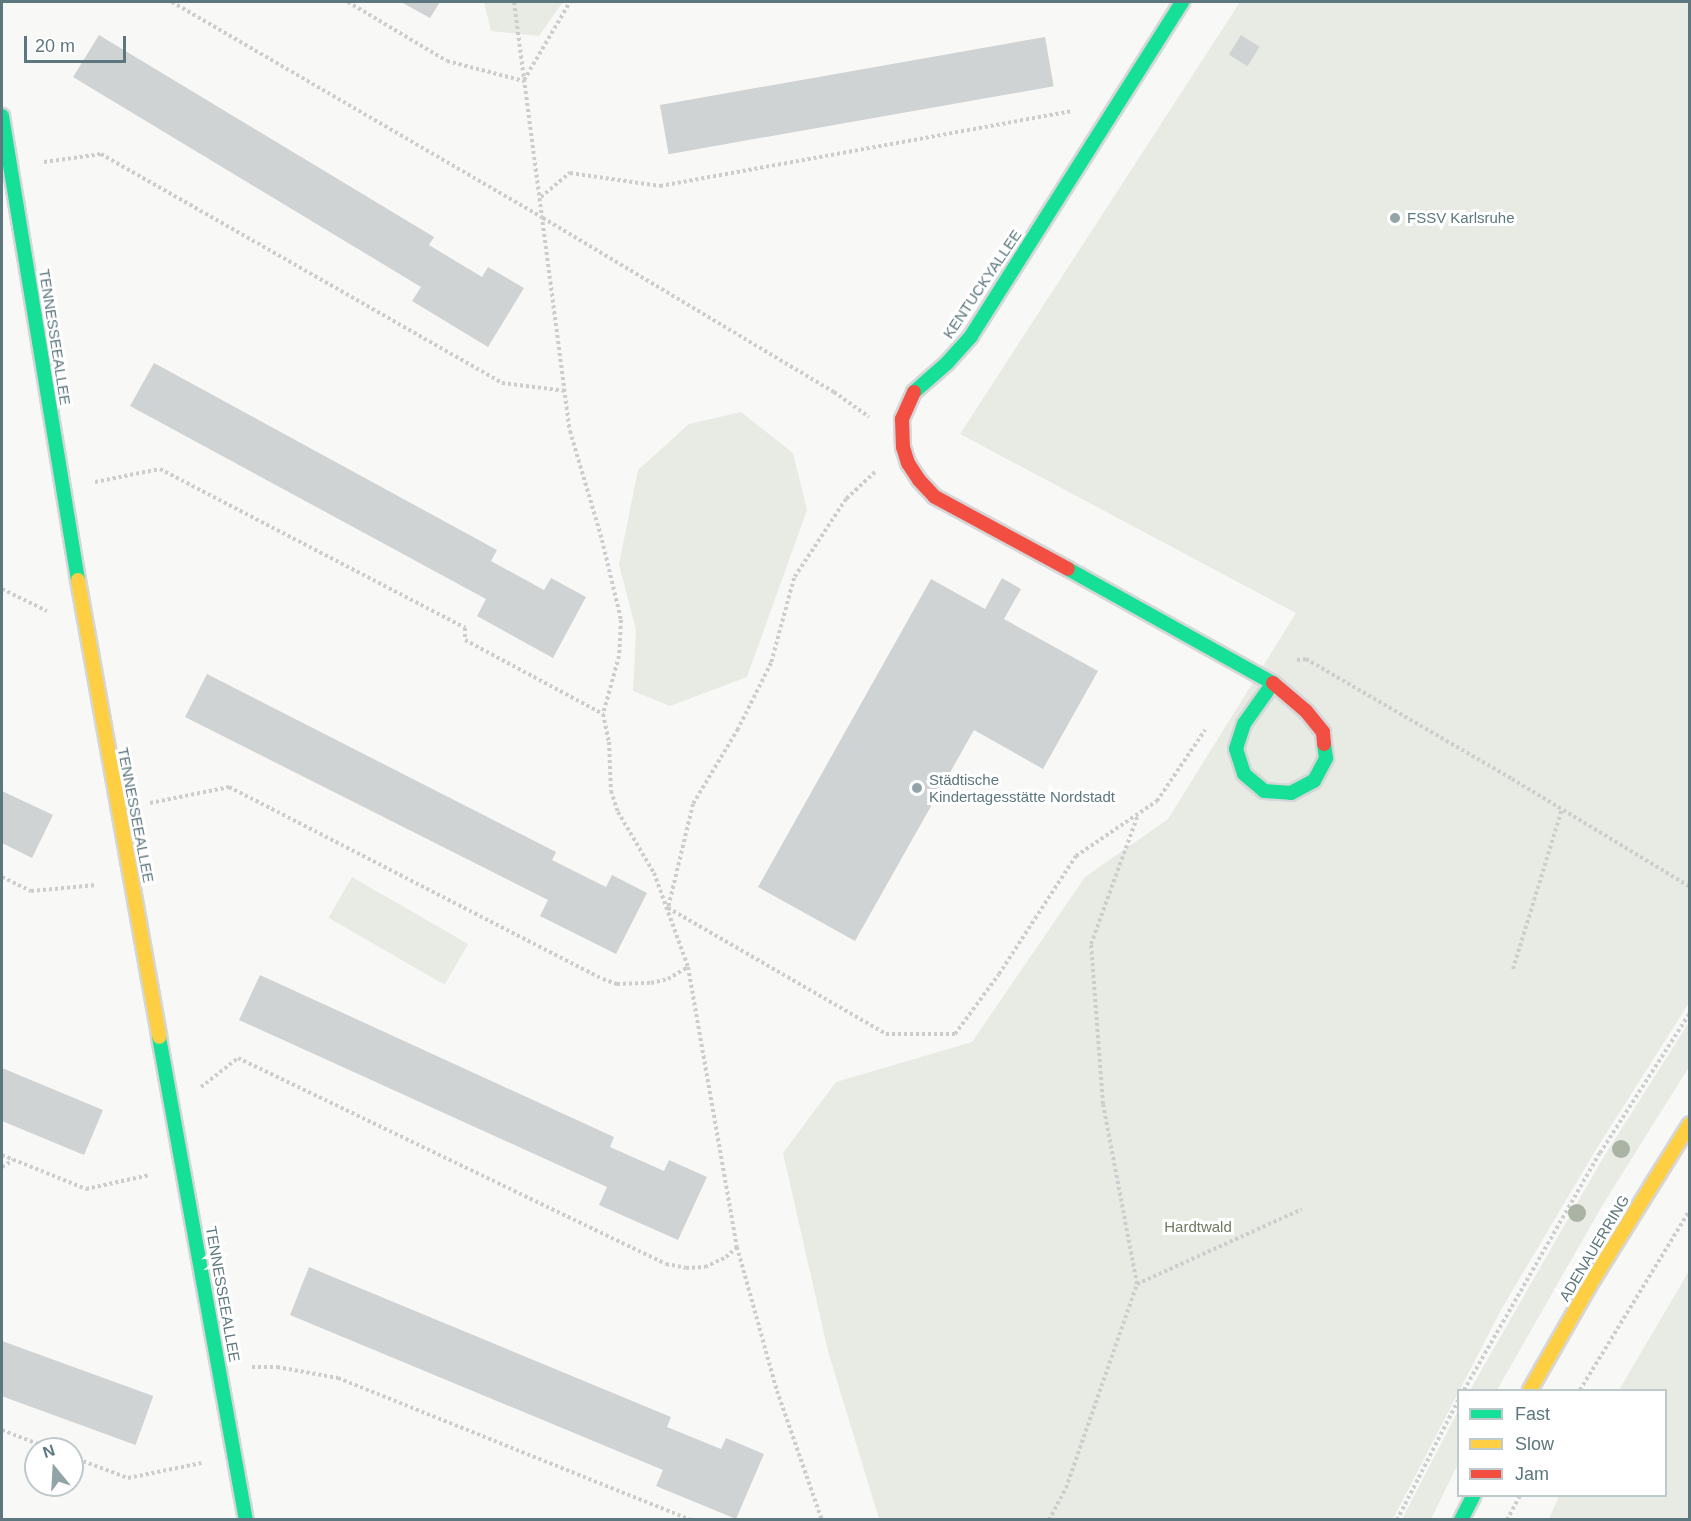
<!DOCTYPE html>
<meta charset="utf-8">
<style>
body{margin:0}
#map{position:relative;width:1691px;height:1521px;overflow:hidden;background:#f8f8f7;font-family:Helvetica,sans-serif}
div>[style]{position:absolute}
.green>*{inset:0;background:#e8ebe4;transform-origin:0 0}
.building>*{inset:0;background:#d0d3d3;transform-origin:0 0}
.path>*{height:4px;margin-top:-2px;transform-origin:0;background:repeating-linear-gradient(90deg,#cccecd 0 3px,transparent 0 6px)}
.roads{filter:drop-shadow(2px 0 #d5d6d7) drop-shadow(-2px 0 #d5d6d7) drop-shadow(0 2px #d5d6d7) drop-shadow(0 -2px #d5d6d7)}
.fast>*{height:14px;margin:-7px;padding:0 7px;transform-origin:7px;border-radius:7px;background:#16e098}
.slow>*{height:14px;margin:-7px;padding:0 7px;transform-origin:7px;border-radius:7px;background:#ffcf43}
.jam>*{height:14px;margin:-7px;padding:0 7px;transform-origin:7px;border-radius:7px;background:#f24e42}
.trees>*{width:18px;height:18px;margin:-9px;border-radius:50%;background:#abb3a4}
.dots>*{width:16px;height:16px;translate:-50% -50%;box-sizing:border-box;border:3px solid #fff;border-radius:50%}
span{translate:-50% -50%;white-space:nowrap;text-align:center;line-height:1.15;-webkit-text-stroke:6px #fff;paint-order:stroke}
.poi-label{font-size:15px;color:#5d777f}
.left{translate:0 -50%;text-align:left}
.street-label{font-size:15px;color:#5d777f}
.park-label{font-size:15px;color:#6c7b61}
.frame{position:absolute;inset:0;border:3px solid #5d777f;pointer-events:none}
.legend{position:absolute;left:1457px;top:1389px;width:210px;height:108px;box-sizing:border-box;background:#fff;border:2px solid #bec9cc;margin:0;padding:8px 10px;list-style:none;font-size:18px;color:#5d777f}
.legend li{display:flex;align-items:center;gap:12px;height:30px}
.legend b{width:30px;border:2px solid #bec9cc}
.north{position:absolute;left:24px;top:1437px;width:60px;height:60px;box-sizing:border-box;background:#fff;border:2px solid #bec9cc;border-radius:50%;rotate:342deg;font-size:16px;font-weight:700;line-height:24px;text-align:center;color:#5d777f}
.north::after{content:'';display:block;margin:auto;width:21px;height:27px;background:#93a4a9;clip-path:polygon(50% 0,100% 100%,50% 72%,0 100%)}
.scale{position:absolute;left:24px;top:36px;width:102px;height:27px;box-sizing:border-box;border:3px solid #5d777f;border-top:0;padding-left:8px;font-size:18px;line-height:21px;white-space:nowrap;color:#5d777f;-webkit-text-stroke:4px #fff;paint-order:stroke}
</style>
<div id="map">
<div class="green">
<i style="clip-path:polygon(484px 2px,563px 2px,539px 36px,491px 31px)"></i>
<i style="clip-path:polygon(1240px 2px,1689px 2px,1689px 1003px,1597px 1148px,1502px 1308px,1393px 1519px,879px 1519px,828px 1351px,783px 1153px,836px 1082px,972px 1042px,1085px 877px,1168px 819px,1296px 613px,960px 434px)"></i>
<i style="clip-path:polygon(741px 412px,793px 453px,807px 510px,747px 677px,670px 706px,633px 691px,636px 630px,619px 564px,638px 470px,689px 424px)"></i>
<i style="left:352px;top:877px;width:134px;height:47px;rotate:30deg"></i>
<i style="clip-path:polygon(1689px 1022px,1689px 1067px,1602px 1206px,1497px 1390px,1470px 1390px,1603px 1158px)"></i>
<i style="clip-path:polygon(1689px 1271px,1689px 1519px,1549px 1519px,1559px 1496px,1666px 1496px,1666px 1390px,1619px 1390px)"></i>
<i style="clip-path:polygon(1458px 1411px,1458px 1464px,1431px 1519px,1402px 1519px)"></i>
</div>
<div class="building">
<i style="clip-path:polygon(401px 2px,440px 2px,430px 18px)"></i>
<i style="clip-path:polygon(99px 35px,434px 237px,429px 245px,482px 277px,488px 267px,524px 288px,488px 347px,412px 301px,421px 287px,73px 77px)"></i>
<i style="left:1241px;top:35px;width:22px;height:23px;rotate:32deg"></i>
<i style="left:1045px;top:37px;width:50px;height:391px;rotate:80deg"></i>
<i style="clip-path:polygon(154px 363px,497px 550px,491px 561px,544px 590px,551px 578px,586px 597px,553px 658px,477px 616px,486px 599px,130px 406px)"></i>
<i style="clip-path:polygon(1002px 578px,1021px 589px,1004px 619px,1098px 671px,1043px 769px,974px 730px,855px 941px,758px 887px,931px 579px,985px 609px)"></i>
<i style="clip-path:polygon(207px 674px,556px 852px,552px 860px,606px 887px,612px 875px,647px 893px,616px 954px,540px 916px,548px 900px,185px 717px)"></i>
<i style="clip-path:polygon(2px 791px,53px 815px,32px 858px,2px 843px)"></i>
<i style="clip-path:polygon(260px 975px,614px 1137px,610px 1147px,664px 1171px,669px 1160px,707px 1177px,678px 1240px,599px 1205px,607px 1187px,239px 1020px)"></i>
<i style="clip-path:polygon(2px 1068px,103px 1110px,84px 1155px,2px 1121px)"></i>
<i style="clip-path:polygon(309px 1267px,671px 1417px,667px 1427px,721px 1449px,726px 1438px,764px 1454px,736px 1519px,656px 1486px,663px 1470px,290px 1315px)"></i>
<i style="left:2px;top:1341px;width:161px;height:52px;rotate:20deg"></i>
</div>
<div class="path">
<i style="left:172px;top:2px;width:429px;rotate:30.2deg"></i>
<i style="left:543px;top:218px;width:339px;rotate:30.9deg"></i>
<i style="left:834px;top:392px;width:43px;rotate:35.5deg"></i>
<i style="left:348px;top:2px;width:115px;rotate:30.8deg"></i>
<i style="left:447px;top:61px;width:80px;rotate:14.6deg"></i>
<i style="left:514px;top:2px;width:433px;rotate:82.6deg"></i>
<i style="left:570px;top:431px;width:114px;rotate:73.6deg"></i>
<i style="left:602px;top:540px;width:82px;rotate:76.6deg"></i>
<i style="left:621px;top:620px;width:36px;rotate:93deg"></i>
<i style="left:619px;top:656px;width:60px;rotate:105.4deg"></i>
<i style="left:603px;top:714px;width:29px;rotate:78deg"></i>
<i style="left:609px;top:742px;width:49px;rotate:87.7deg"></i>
<i style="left:611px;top:791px;width:22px;rotate:72deg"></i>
<i style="left:618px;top:812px;width:71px;rotate:59.5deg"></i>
<i style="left:654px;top:873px;width:100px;rotate:70.1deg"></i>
<i style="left:688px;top:967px;width:284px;rotate:80.1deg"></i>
<i style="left:737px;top:1247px;width:149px;rotate:74.5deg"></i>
<i style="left:777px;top:1391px;width:137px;rotate:70.8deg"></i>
<i style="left:524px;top:80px;width:91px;rotate:-59.5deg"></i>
<i style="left:44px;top:162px;width:58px;rotate:-8deg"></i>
<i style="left:101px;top:154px;width:462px;rotate:29.7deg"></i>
<i style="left:502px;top:383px;width:65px;rotate:7deg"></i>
<i style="left:541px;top:197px;width:38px;rotate:-40deg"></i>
<i style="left:570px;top:173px;width:91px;rotate:8.2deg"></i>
<i style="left:660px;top:186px;width:419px;rotate:-10.3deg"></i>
<i style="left:875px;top:472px;width:40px;rotate:137deg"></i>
<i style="left:846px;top:499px;width:95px;rotate:123.4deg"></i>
<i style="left:794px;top:578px;width:88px;rotate:105.1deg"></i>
<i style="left:771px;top:663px;width:74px;rotate:116.6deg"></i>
<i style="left:738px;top:729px;width:87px;rotate:121deg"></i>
<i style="left:693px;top:804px;width:107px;rotate:103.5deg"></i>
<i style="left:668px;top:908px;width:252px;rotate:30deg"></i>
<i style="left:886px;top:1034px;width:69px"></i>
<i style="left:955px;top:1034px;width:74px;rotate:-53.7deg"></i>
<i style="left:999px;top:974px;width:141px;rotate:-56.9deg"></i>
<i style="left:1076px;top:856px;width:98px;rotate:-34.2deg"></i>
<i style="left:1157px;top:801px;width:86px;rotate:-55.9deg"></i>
<i style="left:95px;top:482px;width:66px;rotate:-11.3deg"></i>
<i style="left:160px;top:469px;width:344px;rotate:27.5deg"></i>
<i style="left:465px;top:628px;width:12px;rotate:90deg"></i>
<i style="left:465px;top:640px;width:157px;rotate:28.2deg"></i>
<i style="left:2px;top:589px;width:50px;rotate:26.1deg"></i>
<i style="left:1297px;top:660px;width:9px;rotate:-6deg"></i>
<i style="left:1306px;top:659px;width:238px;rotate:30.2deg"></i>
<i style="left:1512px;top:779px;width:208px;rotate:31.2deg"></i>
<i style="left:150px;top:803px;width:81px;rotate:-11.4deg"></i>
<i style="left:229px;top:787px;width:420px;rotate:27.2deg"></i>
<i style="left:603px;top:979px;width:15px;rotate:20deg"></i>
<i style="left:617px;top:984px;width:34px;rotate:-2deg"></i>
<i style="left:651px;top:983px;width:17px;rotate:-13deg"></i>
<i style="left:668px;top:979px;width:23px;rotate:-31deg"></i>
<i style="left:2px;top:877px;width:32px;rotate:26deg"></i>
<i style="left:31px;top:891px;width:66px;rotate:-5.2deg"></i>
<i style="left:1513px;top:969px;width:167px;rotate:-73deg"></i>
<i style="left:201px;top:1087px;width:47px;rotate:-38.1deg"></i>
<i style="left:238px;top:1058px;width:475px;rotate:25.7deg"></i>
<i style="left:666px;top:1264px;width:20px;rotate:11deg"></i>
<i style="left:686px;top:1268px;width:19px;rotate:-3deg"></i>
<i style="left:705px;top:1267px;width:23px;rotate:-25deg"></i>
<i style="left:726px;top:1257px;width:15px;rotate:-42deg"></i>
<i style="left:2px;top:1155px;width:91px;rotate:22deg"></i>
<i style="left:86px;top:1189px;width:65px;rotate:-12.5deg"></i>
<i style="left:2px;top:1167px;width:13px;rotate:-32deg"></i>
<i style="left:1137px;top:1284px;width:181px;rotate:-24.4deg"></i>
<i style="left:252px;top:1367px;width:25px"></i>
<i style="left:277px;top:1367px;width:62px;rotate:10.2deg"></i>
<i style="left:338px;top:1378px;width:380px;rotate:21.9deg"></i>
<i style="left:1464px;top:1390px;width:273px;rotate:-60.2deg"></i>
<i style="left:1600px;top:1153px;width:166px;rotate:-57.3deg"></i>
<i style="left:1580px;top:1390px;width:211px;rotate:-58.6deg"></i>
<i style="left:2px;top:1430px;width:53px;rotate:21.2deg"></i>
<i style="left:72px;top:1457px;width:60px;rotate:20.6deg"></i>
<i style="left:128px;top:1478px;width:75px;rotate:-11.6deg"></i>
<i style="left:1049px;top:1520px;width:36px;rotate:-62deg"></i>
<i style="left:1066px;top:1488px;width:216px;rotate:-70.8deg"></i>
<i style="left:1137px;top:1284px;width:183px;rotate:-100.7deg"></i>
<i style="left:1103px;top:1104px;width:160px;rotate:-94.3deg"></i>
<i style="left:1091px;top:944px;width:137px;rotate:-70deg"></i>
<i style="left:1397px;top:1520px;width:134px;rotate:-62.9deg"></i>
<i style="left:1507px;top:1520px;width:27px;rotate:-62deg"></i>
</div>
<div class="roads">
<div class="fast">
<i style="left:2px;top:116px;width:470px;rotate:80.7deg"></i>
<i style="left:914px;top:392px;width:44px;rotate:-41.3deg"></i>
<i style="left:947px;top:363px;width:36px;rotate:-48deg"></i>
<i style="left:971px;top:336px;width:395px;rotate:-57.7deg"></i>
<i style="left:1068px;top:569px;width:235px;rotate:29.1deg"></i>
<i style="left:1273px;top:683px;width:50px;rotate:125.3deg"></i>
<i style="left:1244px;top:724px;width:26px;rotate:108deg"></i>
<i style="left:1236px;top:749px;width:26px;rotate:72deg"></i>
<i style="left:1244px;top:774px;width:26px;rotate:40deg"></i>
<i style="left:1264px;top:791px;width:27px;rotate:4deg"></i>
<i style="left:1291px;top:793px;width:26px;rotate:-28deg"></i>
<i style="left:1314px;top:781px;width:26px;rotate:-62deg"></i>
<i style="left:1326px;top:758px;width:14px;rotate:-98deg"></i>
<i style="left:159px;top:1037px;width:491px;rotate:79.8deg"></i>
<i style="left:1461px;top:1520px;width:27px;rotate:-63deg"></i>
</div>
<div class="slow">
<i style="left:78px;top:580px;width:464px;rotate:79.9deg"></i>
<i style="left:1530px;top:1390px;width:129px;rotate:-60.3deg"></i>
<i style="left:1594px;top:1278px;width:181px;rotate:-58.1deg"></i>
</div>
<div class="jam">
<i style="left:914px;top:392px;width:30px;rotate:114deg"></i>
<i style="left:902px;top:419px;width:28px;rotate:88deg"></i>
<i style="left:903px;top:447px;width:17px;rotate:73deg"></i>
<i style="left:908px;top:463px;width:20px;rotate:57deg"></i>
<i style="left:919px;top:480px;width:23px;rotate:47deg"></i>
<i style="left:935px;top:497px;width:151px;rotate:28.4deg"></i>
<i style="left:1273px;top:683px;width:43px;rotate:40.3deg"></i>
<i style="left:1306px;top:711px;width:27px;rotate:51deg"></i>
<i style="left:1323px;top:732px;width:12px;rotate:85deg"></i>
</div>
</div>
<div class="trees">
<i style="left:1621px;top:1149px"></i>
<i style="left:1577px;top:1213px"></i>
</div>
<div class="dots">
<i style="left:1395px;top:218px;background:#93a4a9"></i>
<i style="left:917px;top:788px;background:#93a4a9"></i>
</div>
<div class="poi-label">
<span class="left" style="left:1407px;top:218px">FSSV Karlsruhe</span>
<span class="left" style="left:929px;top:788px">Städtische<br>Kindertagesstätte Nordstadt</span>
</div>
<div class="street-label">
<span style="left:982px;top:284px;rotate:-56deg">KENTUCKYALLEE</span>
<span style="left:55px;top:337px;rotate:81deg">TENNESSEEALLEE</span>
<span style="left:136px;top:815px;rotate:79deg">TENNESSEEALLEE</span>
<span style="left:1594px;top:1248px;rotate:-59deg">ADENAUERRING</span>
<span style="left:223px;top:1294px;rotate:80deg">TENNESSEEALLEE</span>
</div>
<div class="park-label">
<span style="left:1198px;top:1227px">Hardtwald</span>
</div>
<div class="frame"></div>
<ul class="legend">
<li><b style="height:8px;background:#16e098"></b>Fast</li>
<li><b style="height:8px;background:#ffcf43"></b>Slow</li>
<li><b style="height:8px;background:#f24e42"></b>Jam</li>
</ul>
<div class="north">N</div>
<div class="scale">20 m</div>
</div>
